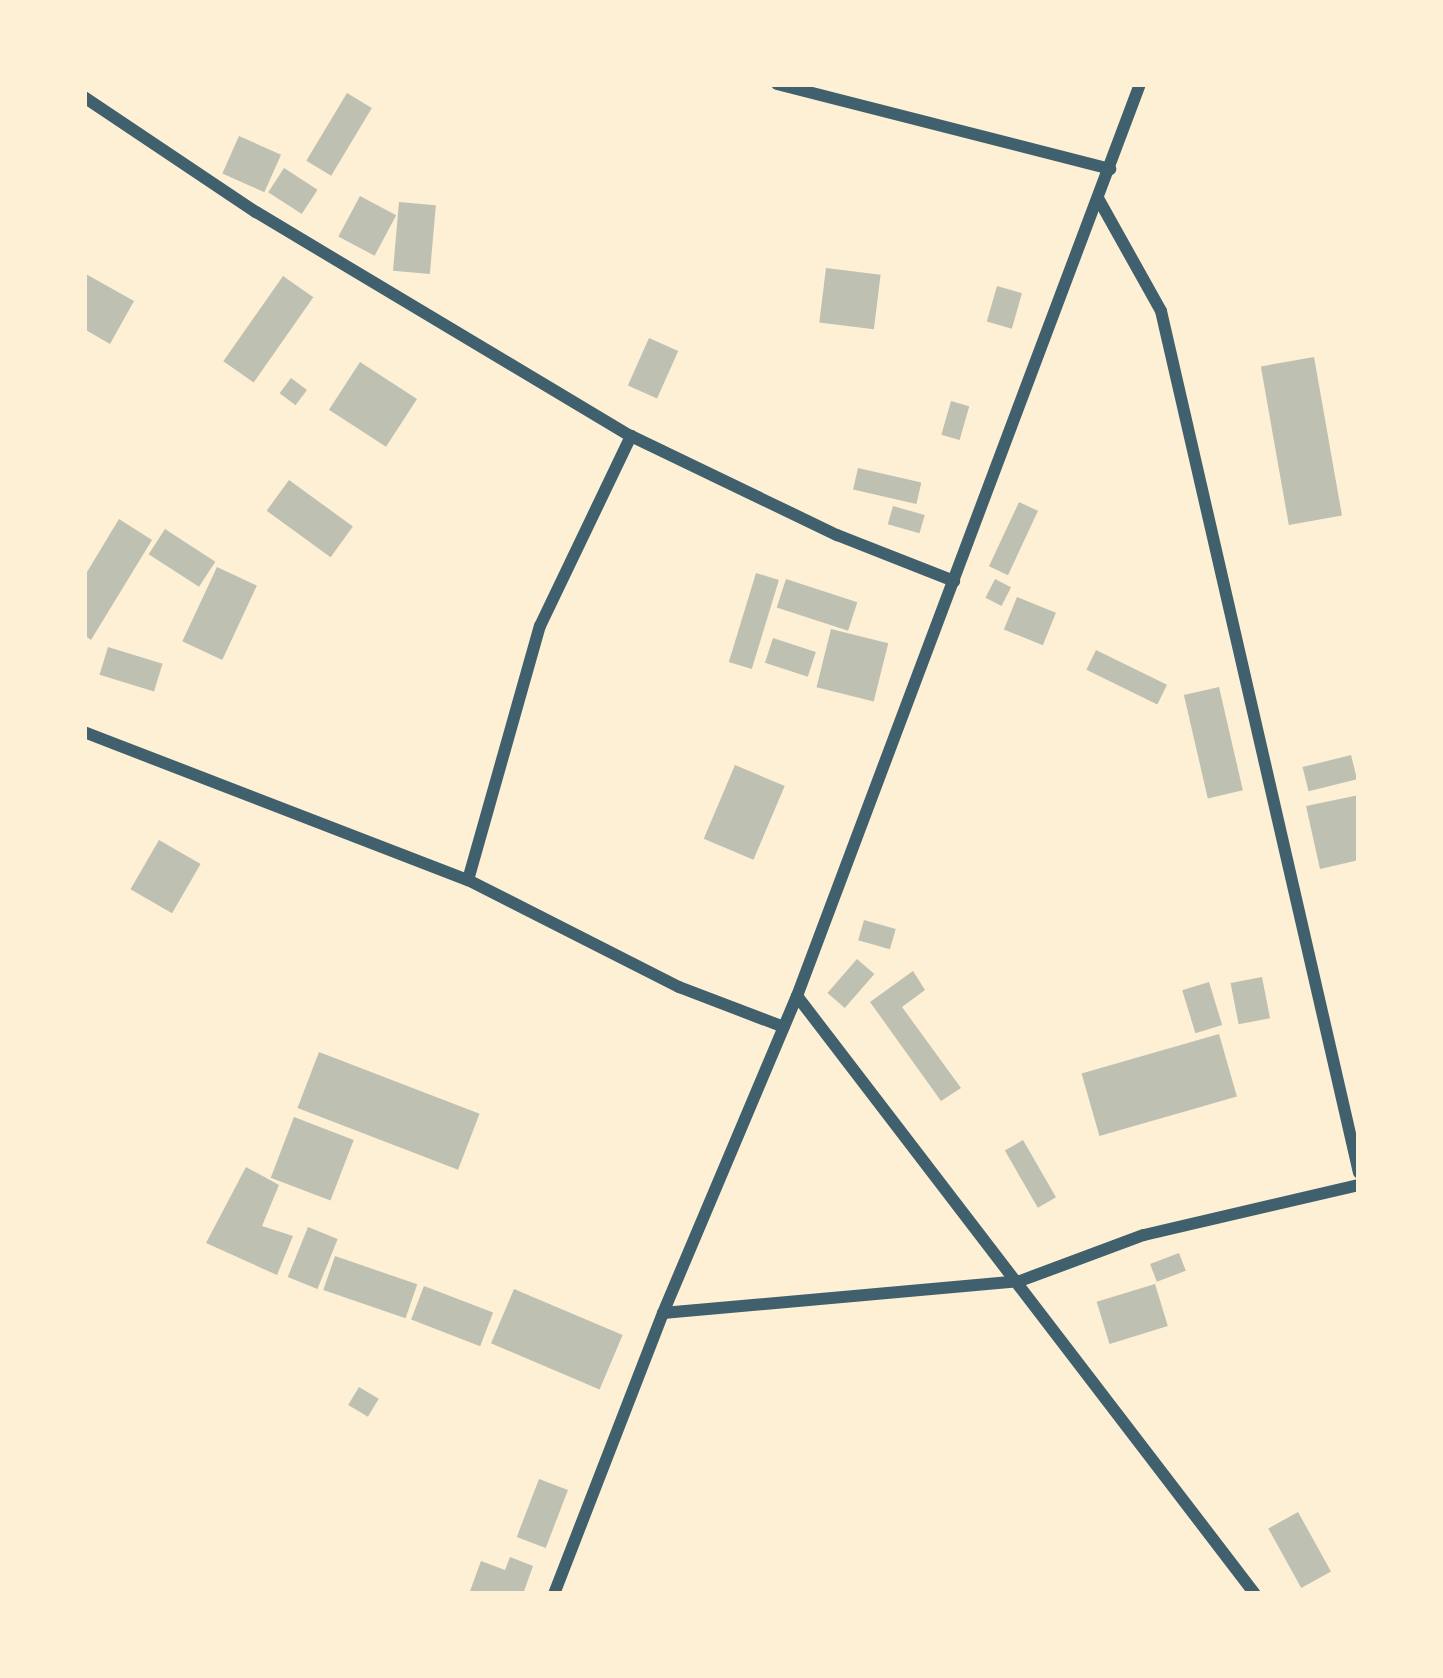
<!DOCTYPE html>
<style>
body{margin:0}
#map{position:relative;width:1443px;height:1678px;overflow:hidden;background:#fdf0d5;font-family:Mulish,sans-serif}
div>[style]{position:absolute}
.building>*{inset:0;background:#bec0b2;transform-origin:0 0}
.minor>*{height:12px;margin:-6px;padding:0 6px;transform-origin:6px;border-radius:6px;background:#3f606c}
span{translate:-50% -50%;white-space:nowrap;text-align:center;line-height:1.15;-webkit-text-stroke:9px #fdf0d5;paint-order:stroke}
.frame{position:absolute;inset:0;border:87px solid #fdf0d5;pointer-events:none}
</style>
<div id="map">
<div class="building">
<i style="left:347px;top:93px;width:29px;height:79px;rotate:31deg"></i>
<i style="left:239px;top:136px;width:46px;height:41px;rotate:24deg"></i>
<i style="left:284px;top:168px;width:40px;height:29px;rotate:33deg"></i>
<i style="left:360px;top:196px;width:41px;height:46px;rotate:28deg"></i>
<i style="left:399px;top:202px;width:37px;height:69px;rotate:5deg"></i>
<i style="left:826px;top:268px;width:55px;height:55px;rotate:7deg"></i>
<i style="clip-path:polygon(84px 273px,134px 301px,110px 344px,84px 329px)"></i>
<i style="left:283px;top:276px;width:37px;height:104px;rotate:35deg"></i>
<i style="left:997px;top:286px;width:26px;height:37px;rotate:16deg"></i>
<i style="left:649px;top:338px;width:32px;height:52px;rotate:24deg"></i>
<i style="left:1314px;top:357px;width:161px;height:54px;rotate:80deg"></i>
<i style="left:360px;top:362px;width:68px;height:57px;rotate:33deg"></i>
<i style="left:291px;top:378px;width:20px;height:19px;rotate:37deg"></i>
<i style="left:951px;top:401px;width:19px;height:35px;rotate:16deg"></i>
<i style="left:858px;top:468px;width:65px;height:22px;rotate:13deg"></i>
<i style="left:289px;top:480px;width:79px;height:38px;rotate:36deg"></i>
<i style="left:1019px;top:502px;width:21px;height:71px;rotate:25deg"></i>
<i style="left:893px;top:506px;width:33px;height:19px;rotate:16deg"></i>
<i style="clip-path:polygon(119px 519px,152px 540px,91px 640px,84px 635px,84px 577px)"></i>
<i style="left:165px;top:529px;width:60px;height:30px;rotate:33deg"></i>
<i style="left:217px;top:567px;width:44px;height:82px;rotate:25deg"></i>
<i style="left:756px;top:573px;width:24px;height:93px;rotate:17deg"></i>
<i style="left:786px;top:579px;width:75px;height:30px;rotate:18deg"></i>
<i style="left:995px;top:579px;width:18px;height:21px;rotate:27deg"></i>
<i style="left:1017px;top:597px;width:42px;height:35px;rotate:22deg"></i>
<i style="left:831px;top:629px;width:59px;height:60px;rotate:14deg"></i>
<i style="left:773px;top:638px;width:45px;height:26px;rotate:18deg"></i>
<i style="left:108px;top:647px;width:57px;height:29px;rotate:17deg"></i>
<i style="left:1096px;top:650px;width:79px;height:22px;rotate:26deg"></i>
<i style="left:1219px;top:687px;width:106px;height:36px;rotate:77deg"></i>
<i style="left:1351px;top:755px;width:25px;height:50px;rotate:76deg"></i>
<i style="left:735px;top:765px;width:54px;height:80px;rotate:23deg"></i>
<i style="clip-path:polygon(1359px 795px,1359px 860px,1320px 869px,1306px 806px)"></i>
<i style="left:159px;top:840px;width:48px;height:57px;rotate:30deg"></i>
<i style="left:864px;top:920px;width:33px;height:21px;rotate:16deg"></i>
<i style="left:857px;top:959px;width:23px;height:45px;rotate:41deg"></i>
<i style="clip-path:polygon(913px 971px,925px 990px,902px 1007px,961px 1088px,941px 1101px,870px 1002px)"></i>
<i style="left:1262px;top:977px;width:42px;height:32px;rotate:79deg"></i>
<i style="left:1209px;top:982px;width:45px;height:28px;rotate:73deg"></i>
<i style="left:1219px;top:1034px;width:65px;height:143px;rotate:74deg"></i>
<i style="left:319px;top:1052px;width:172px;height:60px;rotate:21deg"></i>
<i style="left:294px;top:1117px;width:64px;height:65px;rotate:21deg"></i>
<i style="left:1023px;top:1140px;width:66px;height:21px;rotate:60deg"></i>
<i style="clip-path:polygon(246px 1167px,279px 1185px,262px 1226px,293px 1236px,277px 1275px,206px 1243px)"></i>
<i style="left:308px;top:1227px;width:32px;height:54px;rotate:22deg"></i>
<i style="left:1179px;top:1253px;width:19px;height:31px;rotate:69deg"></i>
<i style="left:335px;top:1256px;width:87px;height:36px;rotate:19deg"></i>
<i style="left:1155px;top:1284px;width:44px;height:61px;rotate:73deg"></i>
<i style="left:424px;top:1286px;width:74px;height:36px;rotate:21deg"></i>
<i style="left:514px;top:1289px;width:118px;height:59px;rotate:23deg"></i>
<i style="left:359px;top:1387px;width:23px;height:21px;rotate:31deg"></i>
<i style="left:539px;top:1479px;width:31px;height:62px;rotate:21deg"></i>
<i style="left:1298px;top:1512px;width:68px;height:34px;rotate:61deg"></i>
<i style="clip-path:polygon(510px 1557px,533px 1566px,523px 1594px,469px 1594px,481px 1561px,505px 1570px)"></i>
</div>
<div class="minor">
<i style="left:777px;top:84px;width:344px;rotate:14.3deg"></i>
<i style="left:84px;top:97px;width:207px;rotate:33.8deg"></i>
<i style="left:256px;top:212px;width:437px;rotate:30.9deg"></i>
<i style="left:631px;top:436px;width:229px;rotate:25.7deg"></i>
<i style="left:837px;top:535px;width:126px;rotate:21.5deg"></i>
<i style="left:1099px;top:200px;width:127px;rotate:60.8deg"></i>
<i style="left:1161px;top:311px;width:884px;rotate:77.06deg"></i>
<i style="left:84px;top:732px;width:412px;rotate:21.1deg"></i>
<i style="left:468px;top:880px;width:237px;rotate:26.9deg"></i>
<i style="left:679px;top:987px;width:112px;rotate:20.9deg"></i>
<i style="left:468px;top:880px;width:264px;rotate:-74.2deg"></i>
<i style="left:540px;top:626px;width:211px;rotate:-64.4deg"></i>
<i style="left:797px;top:996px;width:753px;rotate:52.55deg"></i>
<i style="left:663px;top:1313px;width:358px;rotate:-5.1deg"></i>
<i style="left:1020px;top:1281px;width:132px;rotate:-20.4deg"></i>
<i style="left:1144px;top:1235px;width:221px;rotate:-13.1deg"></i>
<i style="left:554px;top:1594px;width:301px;rotate:-68.8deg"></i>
<i style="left:663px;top:1313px;width:344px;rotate:-67.1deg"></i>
<i style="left:797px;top:996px;width:974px;rotate:-69.39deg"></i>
</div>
<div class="frame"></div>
</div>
